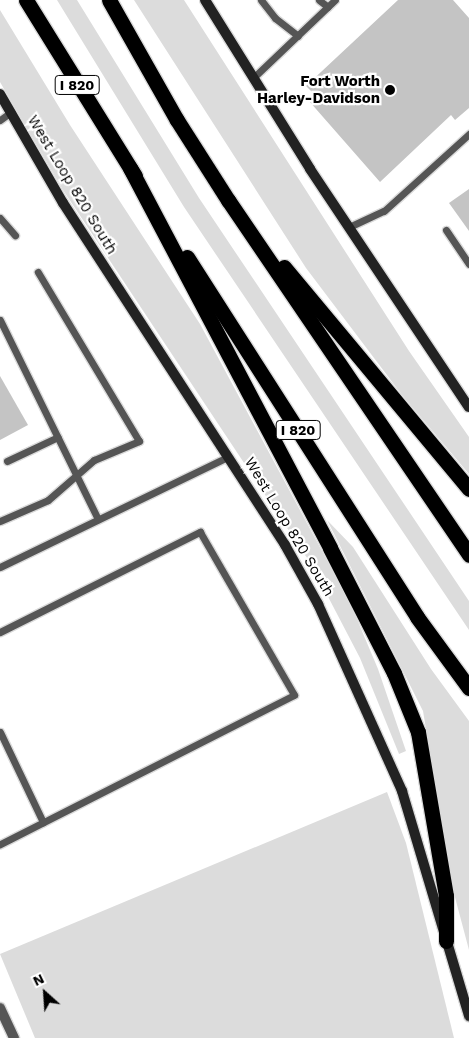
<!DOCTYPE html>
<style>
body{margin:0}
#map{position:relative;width:469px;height:1038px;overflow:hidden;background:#fff;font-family:"Work Sans",sans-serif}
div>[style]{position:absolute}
.green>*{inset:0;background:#dcdcdc}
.building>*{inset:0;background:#c4c4c4}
.roads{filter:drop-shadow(1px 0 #dbdbdb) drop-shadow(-1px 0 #dbdbdb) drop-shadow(0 1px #dbdbdb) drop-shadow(0 -1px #dbdbdb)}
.service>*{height:7px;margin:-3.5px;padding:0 3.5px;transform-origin:3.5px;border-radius:3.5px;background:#555}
.tertiary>*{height:10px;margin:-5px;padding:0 5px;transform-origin:5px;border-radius:5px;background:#555}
.secondary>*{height:10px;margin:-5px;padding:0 5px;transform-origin:5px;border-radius:5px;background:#222}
.motorway>*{height:15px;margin:-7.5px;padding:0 7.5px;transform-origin:7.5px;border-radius:7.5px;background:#000}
.dots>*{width:14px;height:14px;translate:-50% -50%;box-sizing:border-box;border:2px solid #fff;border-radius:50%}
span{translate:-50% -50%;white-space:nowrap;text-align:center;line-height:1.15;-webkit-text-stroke:4.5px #fff;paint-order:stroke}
.shield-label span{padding:1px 4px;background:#fff;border:1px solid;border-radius:4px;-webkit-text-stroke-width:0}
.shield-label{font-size:14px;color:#000;font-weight:700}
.poi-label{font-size:15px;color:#000;font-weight:700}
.right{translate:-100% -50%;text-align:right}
.street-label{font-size:15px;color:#000}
.north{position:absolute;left:20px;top:968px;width:50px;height:50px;-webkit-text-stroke:4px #fff;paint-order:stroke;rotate:334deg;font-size:14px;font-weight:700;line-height:20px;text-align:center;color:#000}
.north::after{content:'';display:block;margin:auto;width:18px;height:22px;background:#000;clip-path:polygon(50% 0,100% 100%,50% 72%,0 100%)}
</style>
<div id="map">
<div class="green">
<i style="clip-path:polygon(57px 0,77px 0,199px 198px,469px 601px,469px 630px,184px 207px)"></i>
<i style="clip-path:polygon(134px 0,184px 0,409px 351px,469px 437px,469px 474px,402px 395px,306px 268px)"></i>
<i style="clip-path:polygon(0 10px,70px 125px,200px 324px,351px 605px,378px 669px,406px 751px,399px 754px,360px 658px,311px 564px,63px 190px,0 82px)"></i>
<i style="clip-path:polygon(327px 520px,353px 547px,431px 669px,469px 721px,469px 950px,452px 886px,423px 711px)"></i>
<i style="clip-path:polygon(387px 792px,406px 843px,454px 1038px,35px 1038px,0 954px)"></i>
</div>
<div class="building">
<i style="clip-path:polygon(398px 0,453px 0,469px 18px,469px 108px,455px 120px,451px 115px,380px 182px,309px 101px,314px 94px,306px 86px)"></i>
<i style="clip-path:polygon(469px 189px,469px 231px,449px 203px)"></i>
<i style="clip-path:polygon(0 376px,28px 425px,0 440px)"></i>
</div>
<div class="roads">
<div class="service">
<i style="left:261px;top:0;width:23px;rotate:52deg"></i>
<i style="left:275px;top:18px;width:29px;rotate:38deg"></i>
<i style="left:319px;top:0;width:11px;rotate:38deg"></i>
<i style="left:253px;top:78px;width:113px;rotate:-43.6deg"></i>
<i style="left:0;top:120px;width:14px;rotate:-36deg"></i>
<i style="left:0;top:218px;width:23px;rotate:49deg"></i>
<i style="left:349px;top:227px;width:38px;rotate:-25deg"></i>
<i style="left:384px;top:211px;width:115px;rotate:-42.2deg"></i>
<i style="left:446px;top:230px;width:41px;rotate:55.9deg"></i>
<i style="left:0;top:320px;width:222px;rotate:63.8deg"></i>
<i style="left:7px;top:461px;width:56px;rotate:-25.2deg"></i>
<i style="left:0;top:521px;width:52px;rotate:-23.6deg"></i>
<i style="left:48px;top:500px;width:61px;rotate:-41deg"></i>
<i style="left:94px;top:460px;width:49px;rotate:-22.9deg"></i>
<i style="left:139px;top:441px;width:197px;rotate:-120.9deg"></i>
<i style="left:0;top:567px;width:253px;rotate:-25.8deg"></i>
<i style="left:0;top:632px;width:224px;rotate:-26.6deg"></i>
<i style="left:200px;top:532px;width:188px;rotate:60deg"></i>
<i style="left:294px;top:695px;width:330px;rotate:153.1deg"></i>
<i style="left:0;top:732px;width:100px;rotate:64.5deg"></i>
</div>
<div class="tertiary">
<i style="left:0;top:1008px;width:33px;rotate:65deg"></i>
</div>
<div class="secondary">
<i style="left:205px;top:0;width:199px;rotate:58.1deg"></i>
<i style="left:310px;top:169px;width:286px;rotate:56.3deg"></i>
<i style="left:0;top:94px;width:126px;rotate:60deg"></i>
<i style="left:63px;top:203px;width:408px;rotate:57deg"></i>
<i style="left:285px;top:545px;width:68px;rotate:60.8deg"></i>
<i style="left:318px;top:604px;width:205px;rotate:65.8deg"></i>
<i style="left:402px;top:791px;width:235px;rotate:73.4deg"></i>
</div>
<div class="motorway">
<i style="left:26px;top:0;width:207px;rotate:58.2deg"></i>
<i style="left:109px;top:0;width:138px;rotate:60.5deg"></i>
<i style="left:177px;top:120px;width:95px;rotate:57.5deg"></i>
<i style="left:228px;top:200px;width:429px;rotate:55.8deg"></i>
<i style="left:130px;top:168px;width:429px;rotate:62.2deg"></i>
<i style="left:330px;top:548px;width:140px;rotate:62.9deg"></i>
<i style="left:394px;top:673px;width:64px;rotate:67.9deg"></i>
<i style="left:418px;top:732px;width:166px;rotate:80.3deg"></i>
<i style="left:446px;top:896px;width:45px;rotate:90deg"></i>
<i style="left:187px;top:257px;width:427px;rotate:57.4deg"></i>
<i style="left:417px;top:617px;width:88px;rotate:53.8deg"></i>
<i style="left:284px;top:267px;width:289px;rotate:50.2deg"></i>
</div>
</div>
<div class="dots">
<i style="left:390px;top:90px;background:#000"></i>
</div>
<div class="shield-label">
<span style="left:77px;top:85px">I 820</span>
<span style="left:298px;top:430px">I 820</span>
</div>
<div class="poi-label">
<span class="right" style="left:380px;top:90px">Fort Worth<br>Harley-Davidson</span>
</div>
<div class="street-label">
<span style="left:72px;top:185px;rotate:59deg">West Loop 820 South</span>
<span style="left:289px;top:527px;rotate:59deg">West Loop 820 South</span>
</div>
<div class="north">N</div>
</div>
